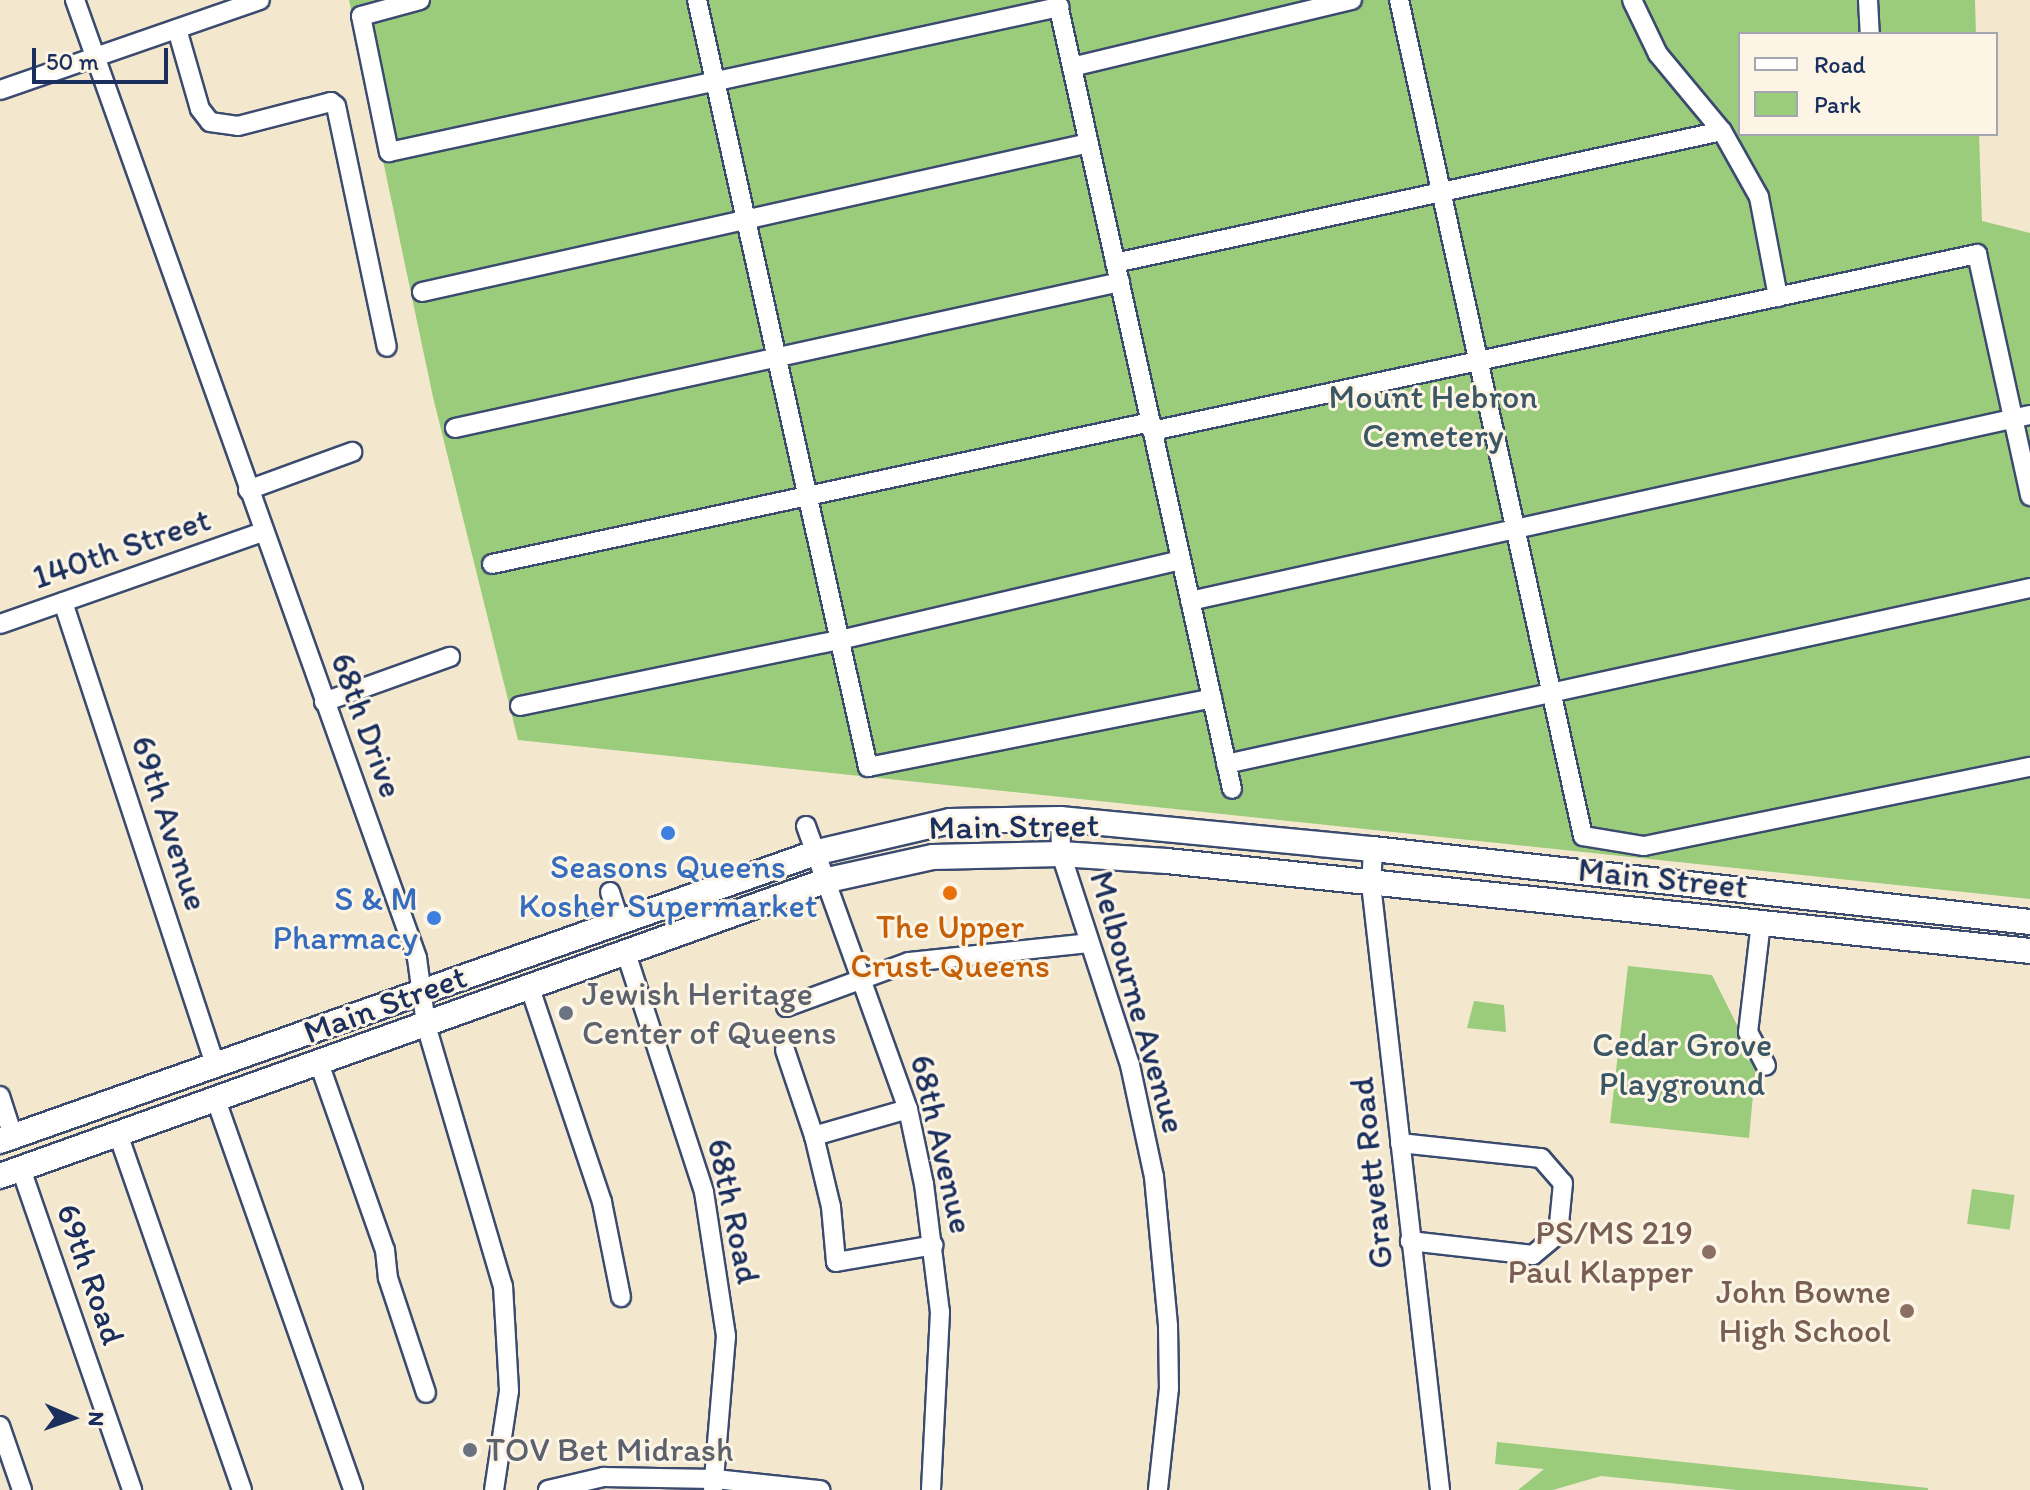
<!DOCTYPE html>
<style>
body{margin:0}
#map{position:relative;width:2030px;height:1490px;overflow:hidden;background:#f3e8ce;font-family:Itim,sans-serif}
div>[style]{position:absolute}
.green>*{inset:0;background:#9bcc7b;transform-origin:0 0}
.roads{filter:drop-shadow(2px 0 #3b4b6f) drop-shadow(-2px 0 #3b4b6f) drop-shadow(0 2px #3b4b6f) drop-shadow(0 -2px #3b4b6f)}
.minor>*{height:18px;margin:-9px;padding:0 9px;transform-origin:9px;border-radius:9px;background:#fff}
.major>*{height:24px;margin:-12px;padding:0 12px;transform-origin:12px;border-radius:12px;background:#fff}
.dots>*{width:22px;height:22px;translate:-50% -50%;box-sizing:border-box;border:4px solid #fcf5e5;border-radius:50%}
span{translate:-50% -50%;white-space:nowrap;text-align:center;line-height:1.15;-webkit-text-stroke:6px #fcf5e5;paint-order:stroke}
.park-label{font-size:34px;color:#3b5665}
.street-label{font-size:34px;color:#1b2f5e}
.shop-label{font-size:34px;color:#366cbe}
.right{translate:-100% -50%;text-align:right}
.food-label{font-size:34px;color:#c56008}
.worship-label{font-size:34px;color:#5b616d}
.left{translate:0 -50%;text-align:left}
.education-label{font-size:34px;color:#785e54}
.legend{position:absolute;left:1738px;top:32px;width:260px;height:104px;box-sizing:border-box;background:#fcf5e5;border:2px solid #a2a6af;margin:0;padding:10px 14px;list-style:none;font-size:24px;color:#1b2f5e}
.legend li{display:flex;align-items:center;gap:16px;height:40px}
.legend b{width:40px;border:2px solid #a2a6af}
.north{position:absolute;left:32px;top:1378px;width:80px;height:80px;-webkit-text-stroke:6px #fcf5e5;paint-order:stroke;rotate:92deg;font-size:22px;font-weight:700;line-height:32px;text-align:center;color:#1b2f5e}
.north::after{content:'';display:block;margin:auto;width:28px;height:36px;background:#1b2f5e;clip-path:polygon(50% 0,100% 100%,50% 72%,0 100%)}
.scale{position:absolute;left:32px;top:48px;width:136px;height:36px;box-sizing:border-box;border:4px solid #1b2f5e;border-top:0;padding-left:10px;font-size:24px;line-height:28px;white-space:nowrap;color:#1b2f5e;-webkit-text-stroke:6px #fcf5e5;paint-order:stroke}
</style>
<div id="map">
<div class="green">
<i style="clip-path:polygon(349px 0,1975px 0,1976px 34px,1740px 34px,1740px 134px,1979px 134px,1982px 221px,2030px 233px,2030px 899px,518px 740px,433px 397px)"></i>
<i style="clip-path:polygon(1628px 966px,1712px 975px,1756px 1063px,1749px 1138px,1610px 1123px)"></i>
<i style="clip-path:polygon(1474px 1001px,1504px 1005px,1506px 1032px,1467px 1028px)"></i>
<i style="left:1972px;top:1189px;width:43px;height:35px;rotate:8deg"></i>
<i style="clip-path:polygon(1497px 1442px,1928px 1488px,1928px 1490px,1737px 1490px,1601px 1476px,1553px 1490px,1518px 1490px,1544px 1469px,1495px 1464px)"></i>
</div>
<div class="roads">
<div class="minor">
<i style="left:75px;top:0;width:1017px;rotate:70.35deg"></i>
<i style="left:417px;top:958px;width:68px;rotate:82.3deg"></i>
<i style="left:426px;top:1025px;width:272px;rotate:73.6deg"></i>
<i style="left:503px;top:1286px;width:105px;rotate:86.7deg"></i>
<i style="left:509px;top:1391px;width:100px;rotate:98.6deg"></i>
<i style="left:420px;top:0;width:61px;rotate:164.8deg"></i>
<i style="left:361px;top:16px;width:139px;rotate:78.4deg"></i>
<i style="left:389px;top:152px;width:686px;rotate:-12.21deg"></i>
<i style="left:697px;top:0;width:786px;rotate:77.43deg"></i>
<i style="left:868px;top:767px;width:351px;rotate:-11.3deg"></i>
<i style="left:1057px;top:0;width:808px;rotate:77.49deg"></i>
<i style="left:1399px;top:0;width:856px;rotate:77.59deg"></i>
<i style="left:1583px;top:836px;width:62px;rotate:9.3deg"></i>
<i style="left:1644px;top:846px;width:394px;rotate:-11.6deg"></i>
<i style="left:1632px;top:0;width:60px;rotate:64.3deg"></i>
<i style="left:1658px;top:54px;width:100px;rotate:50.3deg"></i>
<i style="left:1722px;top:131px;width:76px;rotate:60.7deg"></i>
<i style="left:1759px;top:197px;width:102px;rotate:79.2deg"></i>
<i style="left:1868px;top:0;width:34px;rotate:87deg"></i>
<i style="left:177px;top:29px;width:83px;rotate:74deg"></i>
<i style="left:200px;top:109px;width:16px;rotate:52deg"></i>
<i style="left:210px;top:122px;width:28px;rotate:8deg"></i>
<i style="left:238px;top:126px;width:96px;rotate:-14.5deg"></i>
<i style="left:331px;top:102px;width:6px;rotate:39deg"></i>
<i style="left:336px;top:106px;width:246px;rotate:78.1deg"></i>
<i style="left:1072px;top:67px;width:288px;rotate:-13.5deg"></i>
<i style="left:0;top:90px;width:275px;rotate:-19.1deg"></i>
<i style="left:1115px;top:263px;width:621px;rotate:-12.27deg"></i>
<i style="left:422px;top:292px;width:683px;rotate:-12.59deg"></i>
<i style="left:455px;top:428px;width:681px;rotate:-12.38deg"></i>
<i style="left:1152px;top:431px;width:844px;rotate:-12.11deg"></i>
<i style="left:1977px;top:254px;width:248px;rotate:77.6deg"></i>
<i style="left:248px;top:490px;width:111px;rotate:-20.1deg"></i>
<i style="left:492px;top:564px;width:674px;rotate:-12.16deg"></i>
<i style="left:1190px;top:601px;width:860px;rotate:-12.49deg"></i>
<i style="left:63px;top:602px;width:486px;rotate:71.8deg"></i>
<i style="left:0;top:624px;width:279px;rotate:-19.3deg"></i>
<i style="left:324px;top:702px;width:134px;rotate:-19.7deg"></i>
<i style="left:520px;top:706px;width:327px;rotate:-11.7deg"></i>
<i style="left:840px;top:640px;width:350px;rotate:-13.2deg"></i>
<i style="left:1226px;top:764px;width:823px;rotate:-12.35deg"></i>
<i style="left:1060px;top:819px;width:35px;rotate:88deg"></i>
<i style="left:1061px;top:854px;width:222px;rotate:71.9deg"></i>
<i style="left:1130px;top:1065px;width:115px;rotate:77.9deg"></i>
<i style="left:1154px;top:1177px;width:150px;rotate:84.6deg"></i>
<i style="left:1168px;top:1326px;width:62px;rotate:89.1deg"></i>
<i style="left:1169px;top:1388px;width:103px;rotate:96.2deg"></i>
<i style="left:806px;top:826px;width:301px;rotate:70.2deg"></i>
<i style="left:908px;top:1109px;width:77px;rotate:78deg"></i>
<i style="left:924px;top:1184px;width:129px;rotate:82.9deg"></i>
<i style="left:940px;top:1312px;width:178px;rotate:92.9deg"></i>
<i style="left:1373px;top:849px;width:35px;rotate:93deg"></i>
<i style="left:1371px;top:884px;width:610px;rotate:83.5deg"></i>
<i style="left:610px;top:892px;width:32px;rotate:72deg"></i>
<i style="left:1761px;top:922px;width:111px;rotate:96.7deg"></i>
<i style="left:1748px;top:1032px;width:38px;rotate:62deg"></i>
<i style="left:626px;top:953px;width:251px;rotate:71.9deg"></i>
<i style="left:704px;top:1192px;width:146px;rotate:81.3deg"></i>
<i style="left:726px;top:1336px;width:155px;rotate:94.8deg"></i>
<i style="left:530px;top:988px;width:226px;rotate:71.4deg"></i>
<i style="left:602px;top:1202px;width:97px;rotate:78.7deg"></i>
<i style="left:786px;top:1007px;width:131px;rotate:-20.1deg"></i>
<i style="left:909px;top:962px;width:181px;rotate:-6deg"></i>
<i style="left:785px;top:1050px;width:91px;rotate:71.4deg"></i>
<i style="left:319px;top:1063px;width:198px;rotate:70.6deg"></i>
<i style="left:385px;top:1250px;width:28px;rotate:84deg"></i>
<i style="left:388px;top:1278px;width:121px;rotate:71.7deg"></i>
<i style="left:0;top:1096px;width:42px;rotate:72deg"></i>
<i style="left:216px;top:1100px;width:413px;rotate:70.6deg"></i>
<i style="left:908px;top:1109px;width:98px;rotate:164deg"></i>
<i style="left:814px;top:1136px;width:73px;rotate:76.5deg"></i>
<i style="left:831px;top:1207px;width:55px;rotate:84.8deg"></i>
<i style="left:836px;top:1262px;width:99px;rotate:-9.8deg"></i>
<i style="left:118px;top:1134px;width:377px;rotate:70.8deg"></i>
<i style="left:1400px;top:1143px;width:142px;rotate:6.1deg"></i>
<i style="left:1541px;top:1158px;width:33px;rotate:49deg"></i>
<i style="left:1563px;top:1183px;width:51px;rotate:95.6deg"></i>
<i style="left:1558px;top:1234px;width:33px;rotate:140deg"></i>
<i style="left:1533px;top:1255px;width:124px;rotate:-173.5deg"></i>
<i style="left:21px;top:1169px;width:340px;rotate:70.9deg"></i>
<i style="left:0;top:1426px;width:68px;rotate:71deg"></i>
<i style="left:548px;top:1490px;width:57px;rotate:-13.3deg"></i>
<i style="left:603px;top:1477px;width:112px;rotate:1deg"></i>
<i style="left:715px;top:1479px;width:106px;rotate:6deg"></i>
</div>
<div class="major">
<i style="left:0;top:1141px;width:868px;rotate:-19.46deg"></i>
<i style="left:818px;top:852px;width:136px;rotate:-13.2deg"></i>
<i style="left:950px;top:821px;width:110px;rotate:-1deg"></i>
<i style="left:1060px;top:819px;width:314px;rotate:5.5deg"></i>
<i style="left:1373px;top:849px;width:661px;rotate:6.34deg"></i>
<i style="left:0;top:1176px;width:879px;rotate:-19.67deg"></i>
<i style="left:828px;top:880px;width:107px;rotate:-12.4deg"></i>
<i style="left:933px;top:857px;width:128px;rotate:-1.3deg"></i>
<i style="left:1061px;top:854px;width:106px;rotate:3.8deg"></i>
<i style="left:1167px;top:861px;width:868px;rotate:5.95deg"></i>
</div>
</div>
<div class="dots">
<i style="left:668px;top:833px;background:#3f7fe0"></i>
<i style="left:950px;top:893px;background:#e8710a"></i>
<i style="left:434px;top:918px;background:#3f7fe0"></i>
<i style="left:566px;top:1013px;background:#6b7280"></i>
<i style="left:1709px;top:1252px;background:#8d6e63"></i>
<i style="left:1907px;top:1311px;background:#8d6e63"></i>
<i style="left:470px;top:1450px;background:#6b7280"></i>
</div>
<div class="park-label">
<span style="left:1433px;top:416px">Mount Hebron<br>Cemetery</span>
<span style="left:1682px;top:1064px">Cedar Grove<br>Playground</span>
</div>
<div class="street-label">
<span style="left:121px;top:548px;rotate:-19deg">140th Street</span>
<span style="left:367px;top:725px;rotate:70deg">68th Drive</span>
<span style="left:170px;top:823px;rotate:72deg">69th Avenue</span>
<span style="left:1014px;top:826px;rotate:-1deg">Main Street</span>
<span style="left:1663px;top:878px;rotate:6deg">Main Street</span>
<span style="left:1138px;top:1002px;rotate:74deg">Melbourne Avenue</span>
<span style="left:385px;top:1004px;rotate:-20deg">Main Street</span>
<span style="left:942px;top:1144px;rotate:77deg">68th Avenue</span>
<span style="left:1371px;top:1173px;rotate:-96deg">Gravett Road</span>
<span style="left:734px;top:1211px;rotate:78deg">68th Road</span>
<span style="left:91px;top:1274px;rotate:71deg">69th Road</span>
</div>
<div class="shop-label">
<span style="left:668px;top:886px">Seasons Queens<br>Kosher Supermarket</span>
<span class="right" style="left:418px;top:918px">S &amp; M<br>Pharmacy</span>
</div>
<div class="food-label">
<span style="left:950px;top:946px">The Upper<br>Crust Queens</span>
</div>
<div class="worship-label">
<span class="left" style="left:582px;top:1013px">Jewish Heritage<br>Center of Queens</span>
<span class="left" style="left:486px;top:1450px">TOV Bet Midrash</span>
</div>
<div class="education-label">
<span class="right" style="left:1693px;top:1252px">PS/MS 219<br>Paul Klapper</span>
<span class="right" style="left:1891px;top:1311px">John Bowne<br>High School</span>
</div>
<ul class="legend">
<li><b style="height:10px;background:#fff"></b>Road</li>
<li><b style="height:22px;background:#9bcc7b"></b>Park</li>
</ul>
<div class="north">N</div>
<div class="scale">50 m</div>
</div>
